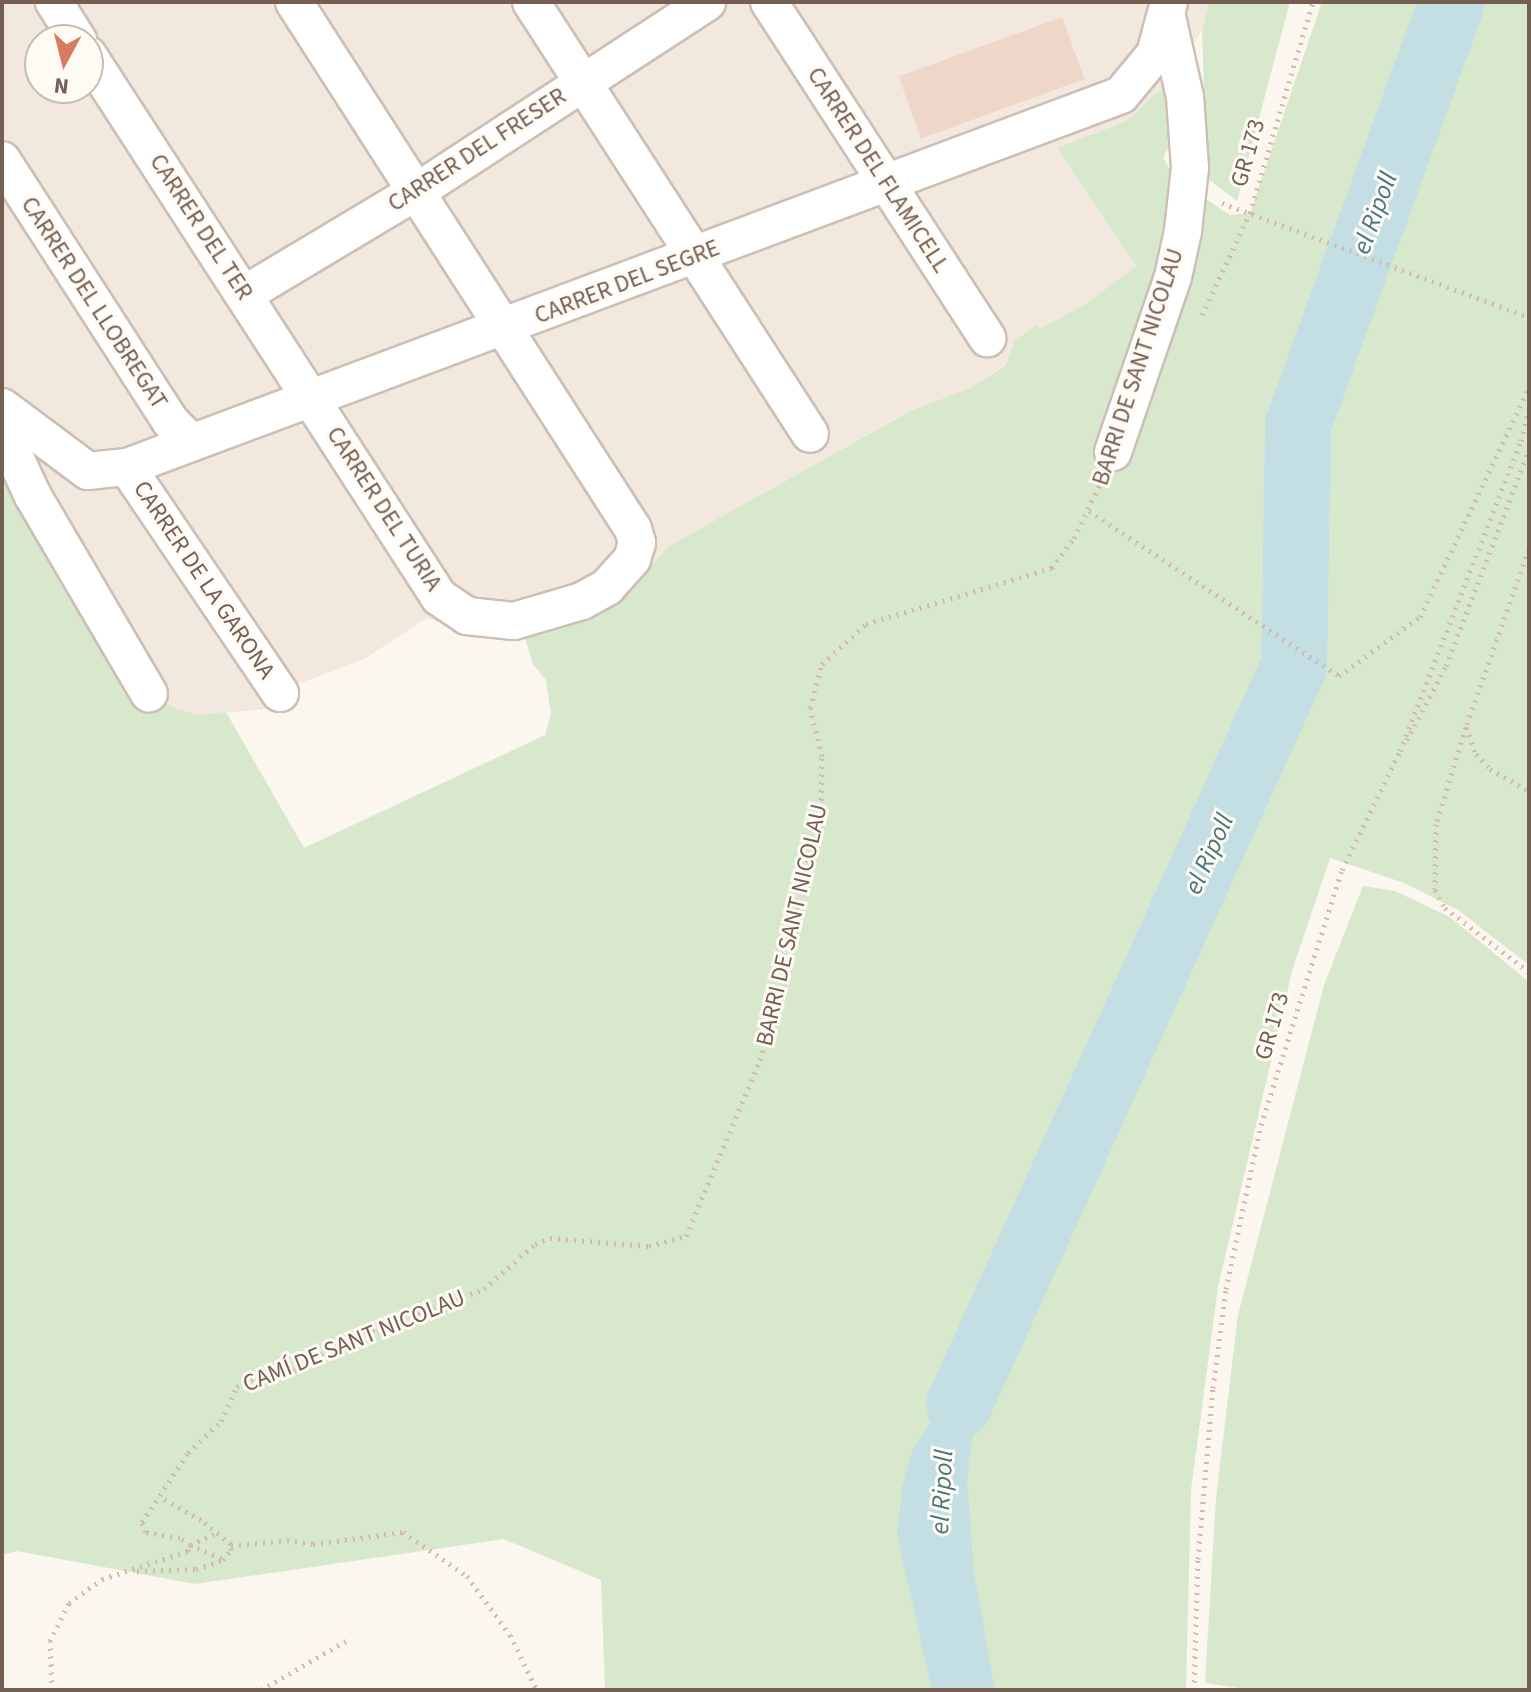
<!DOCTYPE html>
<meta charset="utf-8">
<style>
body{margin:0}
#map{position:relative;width:1531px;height:1692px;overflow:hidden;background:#fbf6ee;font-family:"Source Sans 3",sans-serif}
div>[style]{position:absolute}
.residential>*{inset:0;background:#f2e8dd}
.green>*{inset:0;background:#d8e8cd}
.water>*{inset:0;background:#c3dfe3}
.river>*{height:66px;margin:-33px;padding:0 33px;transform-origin:33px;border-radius:33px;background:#c3dfe3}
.building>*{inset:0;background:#eed7c8;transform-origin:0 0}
.path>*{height:5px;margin-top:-2.5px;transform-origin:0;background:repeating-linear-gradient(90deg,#d3baaa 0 2px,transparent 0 8px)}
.roads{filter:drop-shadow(2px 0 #cdbfb4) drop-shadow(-2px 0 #cdbfb4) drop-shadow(0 2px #cdbfb4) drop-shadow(0 -2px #cdbfb4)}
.minor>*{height:36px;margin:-18px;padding:0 18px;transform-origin:18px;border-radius:18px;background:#fff}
span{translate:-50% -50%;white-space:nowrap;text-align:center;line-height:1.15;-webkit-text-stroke:6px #fefaf4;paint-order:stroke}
.street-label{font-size:24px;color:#755e52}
.water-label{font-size:26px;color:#4a767f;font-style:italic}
.frame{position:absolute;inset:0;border:4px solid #755e52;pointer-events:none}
.north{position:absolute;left:24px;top:24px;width:80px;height:80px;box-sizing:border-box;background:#fefaf4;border:2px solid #c7bcb3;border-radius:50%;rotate:187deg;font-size:22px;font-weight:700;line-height:32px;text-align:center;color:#755e52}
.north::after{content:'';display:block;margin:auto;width:28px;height:36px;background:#d77b61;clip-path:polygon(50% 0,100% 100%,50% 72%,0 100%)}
</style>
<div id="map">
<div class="residential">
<i style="clip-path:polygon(evenodd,2px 2px,1209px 2px,1202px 31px,1150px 104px,1126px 121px,1057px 148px,1136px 266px,1087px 303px,1040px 329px,1035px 324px,1014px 342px,1006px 364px,970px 388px,909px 411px,669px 546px,618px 600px,557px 629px,525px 638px,480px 636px,427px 618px,364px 659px,293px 686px,264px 709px,200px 715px,177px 709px,126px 679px,2px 459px,2px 2px,40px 40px,88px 40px,88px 88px,40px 88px,40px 40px)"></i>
</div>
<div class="green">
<i style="clip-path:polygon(1209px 2px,1290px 2px,1237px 201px,1207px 178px,1202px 31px)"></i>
<i style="clip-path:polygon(1322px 2px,1529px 2px,1529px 965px,1458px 910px,1404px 883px,1330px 858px,1292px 971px,1218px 1287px,1191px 1490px,1186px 1690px,605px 1690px,601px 1580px,504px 1539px,195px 1584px,17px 1551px,2px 1555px,2px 459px,126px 679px,177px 709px,200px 715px,226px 712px,304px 848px,545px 735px,551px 714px,546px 680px,533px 664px,525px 638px,618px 600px,669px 546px,910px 411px,970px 388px,1006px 365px,1014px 342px,1036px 324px,1040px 329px,1087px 303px,1136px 266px,1057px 148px,1126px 121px,1170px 81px,1176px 134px,1163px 158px,1177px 180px,1230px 215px,1250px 213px)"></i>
<i style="clip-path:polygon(1363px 886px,1395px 891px,1450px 917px,1529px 982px,1529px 1690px,1252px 1690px,1205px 1683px,1216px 1498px,1238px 1315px,1324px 985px)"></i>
</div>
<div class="water">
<i style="clip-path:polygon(998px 1323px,978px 1393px,967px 1480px,974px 1572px,995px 1690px,932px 1690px,897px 1535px,902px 1488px,913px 1449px)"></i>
</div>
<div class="river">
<i style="left:959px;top:1405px;width:811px;rotate:-65.61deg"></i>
<i style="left:1294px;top:666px;width:241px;rotate:-89deg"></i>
<i style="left:1298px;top:425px;width:450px;rotate:-70deg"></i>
</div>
<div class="building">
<i style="left:1062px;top:17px;width:66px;height:174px;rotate:70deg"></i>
</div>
<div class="path">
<i style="left:1222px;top:203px;width:327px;rotate:20.4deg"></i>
<i style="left:1202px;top:315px;width:113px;rotate:-64.8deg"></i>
<i style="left:1250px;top:213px;width:220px;rotate:-73.4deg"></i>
<i style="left:1089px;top:511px;width:300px;rotate:33.4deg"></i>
<i style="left:1339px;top:676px;width:100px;rotate:-36.1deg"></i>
<i style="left:1420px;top:617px;width:255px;rotate:-64.6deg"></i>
<i style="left:1529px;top:549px;width:189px;rotate:109.5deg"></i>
<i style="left:1466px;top:727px;width:29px;rotate:70deg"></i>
<i style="left:1476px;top:754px;width:21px;rotate:47deg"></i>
<i style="left:1490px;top:769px;width:45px;rotate:29.4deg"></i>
<i style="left:1466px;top:727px;width:102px;rotate:107.2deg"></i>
<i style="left:1436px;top:824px;width:66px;rotate:90.9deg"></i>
<i style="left:1435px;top:890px;width:21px;rotate:61deg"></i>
<i style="left:1445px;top:908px;width:106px;rotate:37.3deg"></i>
<i style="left:1407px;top:740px;width:84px;rotate:-62.2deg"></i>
<i style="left:1446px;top:666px;width:231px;rotate:-69deg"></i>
<i style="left:214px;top:1534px;width:26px;rotate:155deg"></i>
<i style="left:190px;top:1545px;width:36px;rotate:23deg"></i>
<i style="left:231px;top:1546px;width:56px;rotate:-6.1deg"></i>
<i style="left:287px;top:1540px;width:26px;rotate:9deg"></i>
<i style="left:313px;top:1544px;width:91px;rotate:-7.6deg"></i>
<i style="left:403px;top:1532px;width:78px;rotate:34.5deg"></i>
<i style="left:467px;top:1576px;width:73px;rotate:53.9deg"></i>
<i style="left:510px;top:1635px;width:61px;rotate:63.9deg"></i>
<i style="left:137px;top:1571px;width:59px;rotate:-1.9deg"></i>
<i style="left:196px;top:1569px;width:28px;rotate:-18deg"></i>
<i style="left:223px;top:1560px;width:13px;rotate:-51deg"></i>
<i style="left:231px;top:1550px;width:6px;rotate:-90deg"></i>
<i style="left:231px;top:1544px;width:38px;rotate:-141deg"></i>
<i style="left:201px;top:1520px;width:48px;rotate:-150.3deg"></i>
<i style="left:52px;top:1690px;width:49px;rotate:-92.3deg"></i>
<i style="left:50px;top:1641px;width:42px;rotate:-63.4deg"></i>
<i style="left:69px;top:1603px;width:41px;rotate:-36deg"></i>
<i style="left:102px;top:1579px;width:90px;rotate:-18deg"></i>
<i style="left:188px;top:1551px;width:6px;rotate:-72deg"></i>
<i style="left:190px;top:1545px;width:12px;rotate:-145deg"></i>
<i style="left:180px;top:1538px;width:35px;rotate:-170deg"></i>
<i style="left:146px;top:1532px;width:11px;rotate:-112deg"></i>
<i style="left:142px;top:1522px;width:83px;rotate:-56.3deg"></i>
<i style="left:188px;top:1453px;width:46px;rotate:-44.1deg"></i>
<i style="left:221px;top:1421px;width:38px;rotate:-65deg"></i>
<i style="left:237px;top:1387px;width:28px;rotate:-27deg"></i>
<i style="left:262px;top:1374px;width:24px"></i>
<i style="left:286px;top:1374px;width:73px;rotate:-29.4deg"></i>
<i style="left:350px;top:1338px;width:143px;rotate:-20.1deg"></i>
<i style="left:484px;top:1289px;width:68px;rotate:-41.4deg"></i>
<i style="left:535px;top:1244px;width:16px;rotate:-22deg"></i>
<i style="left:550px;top:1238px;width:99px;rotate:4.6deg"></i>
<i style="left:649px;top:1246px;width:38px;rotate:-15deg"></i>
<i style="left:686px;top:1236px;width:191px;rotate:-67.2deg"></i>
<i style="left:760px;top:1060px;width:43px;rotate:-75.3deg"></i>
<i style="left:771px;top:1018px;width:216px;rotate:-76.6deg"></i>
<i style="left:821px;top:808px;width:52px;rotate:-88.9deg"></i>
<i style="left:822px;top:756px;width:49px;rotate:-104deg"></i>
<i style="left:810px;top:708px;width:46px;rotate:-74.7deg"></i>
<i style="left:822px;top:664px;width:59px;rotate:-42.3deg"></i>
<i style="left:866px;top:624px;width:194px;rotate:-16.8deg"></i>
<i style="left:1052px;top:568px;width:37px;rotate:-54deg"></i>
<i style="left:1074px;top:538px;width:60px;rotate:-64.3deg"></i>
<i style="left:261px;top:1690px;width:98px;rotate:-30deg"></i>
<i style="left:1194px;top:1690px;width:131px;rotate:-88.3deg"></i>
<i style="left:1198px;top:1559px;width:172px;rotate:-85deg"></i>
<i style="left:1213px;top:1388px;width:100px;rotate:-82.5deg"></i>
<i style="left:1226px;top:1289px;width:168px;rotate:-78deg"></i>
<i style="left:1261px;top:1125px;width:268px;rotate:-72.4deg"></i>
<i style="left:1342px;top:870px;width:132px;rotate:-64deg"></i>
<i style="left:1400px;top:751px;width:333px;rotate:-68.7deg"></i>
<i style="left:1521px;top:441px;width:33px;rotate:-76deg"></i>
</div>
<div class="roads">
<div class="minor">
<i style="left:54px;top:2px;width:45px;rotate:57.7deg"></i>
<i style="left:531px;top:2px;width:514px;rotate:57.14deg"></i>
<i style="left:769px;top:2px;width:401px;rotate:57deg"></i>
<i style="left:88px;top:55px;width:646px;rotate:57.07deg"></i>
<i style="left:439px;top:597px;width:34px;rotate:34deg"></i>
<i style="left:467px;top:616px;width:47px;rotate:6.1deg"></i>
<i style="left:514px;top:621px;width:71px;rotate:-16.4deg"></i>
<i style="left:582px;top:601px;width:29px;rotate:-29deg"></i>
<i style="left:607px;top:587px;width:38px;rotate:-48deg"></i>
<i style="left:632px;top:559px;width:17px;rotate:-73deg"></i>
<i style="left:637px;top:543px;width:15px;rotate:-106deg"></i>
<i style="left:633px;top:529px;width:627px;rotate:-122.75deg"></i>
<i style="left:2px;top:160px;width:312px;rotate:57.2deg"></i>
<i style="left:171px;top:422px;width:28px;rotate:45deg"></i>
<i style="left:245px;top:294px;width:203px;rotate:-30.9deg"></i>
<i style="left:419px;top:190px;width:344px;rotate:-33.1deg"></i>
<i style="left:2px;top:407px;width:107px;rotate:36.7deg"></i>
<i style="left:88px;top:471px;width:39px;rotate:-6deg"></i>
<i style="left:127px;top:467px;width:1061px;rotate:-20.52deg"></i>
<i style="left:1121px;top:95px;width:53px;rotate:-50.3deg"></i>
<i style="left:1155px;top:54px;width:54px;rotate:-74.9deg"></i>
<i style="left:2px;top:429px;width:74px;rotate:65.2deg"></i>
<i style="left:33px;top:496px;width:229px;rotate:59.6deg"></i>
<i style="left:1113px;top:452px;width:185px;rotate:-71.1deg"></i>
<i style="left:1173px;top:277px;width:47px;rotate:-77.7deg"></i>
<i style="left:1183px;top:231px;width:63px;rotate:-83.7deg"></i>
<i style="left:1190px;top:168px;width:71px;rotate:-94deg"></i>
<i style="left:1185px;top:97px;width:82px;rotate:-102.7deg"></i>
<i style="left:127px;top:467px;width:273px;rotate:55.9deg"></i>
</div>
</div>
<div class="street-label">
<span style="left:477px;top:150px;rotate:-33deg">CARRER DEL FRESER</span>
<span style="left:1248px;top:153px;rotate:-74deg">GR 173</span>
<span style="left:878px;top:170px;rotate:57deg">CARRER DEL FLAMICELL</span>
<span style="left:201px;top:227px;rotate:57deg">CARRER DEL TER</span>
<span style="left:627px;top:282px;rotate:-21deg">CARRER DEL SEGRE</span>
<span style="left:94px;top:303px;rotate:57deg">CARRER DEL LLOBREGAT</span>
<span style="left:1138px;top:367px;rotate:-72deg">BARRI DE SANT NICOLAU</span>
<span style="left:384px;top:509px;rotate:57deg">CARRER DEL TURIA</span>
<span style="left:204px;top:580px;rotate:56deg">CARRER DE LA GARONA</span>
<span style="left:792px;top:925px;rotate:-77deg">BARRI DE SANT NICOLAU</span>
<span style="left:1272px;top:1026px;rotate:-74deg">GR 173</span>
<span style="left:354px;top:1341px;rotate:-22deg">CAMÍ DE SANT NICOLAU</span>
</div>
<div class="water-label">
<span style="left:1375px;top:213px;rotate:-70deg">el Ripoll</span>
<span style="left:1209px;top:854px;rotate:-66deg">el Ripoll</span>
<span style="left:942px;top:1492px;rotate:-87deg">el Ripoll</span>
</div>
<div class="frame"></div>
<div class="north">N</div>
</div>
